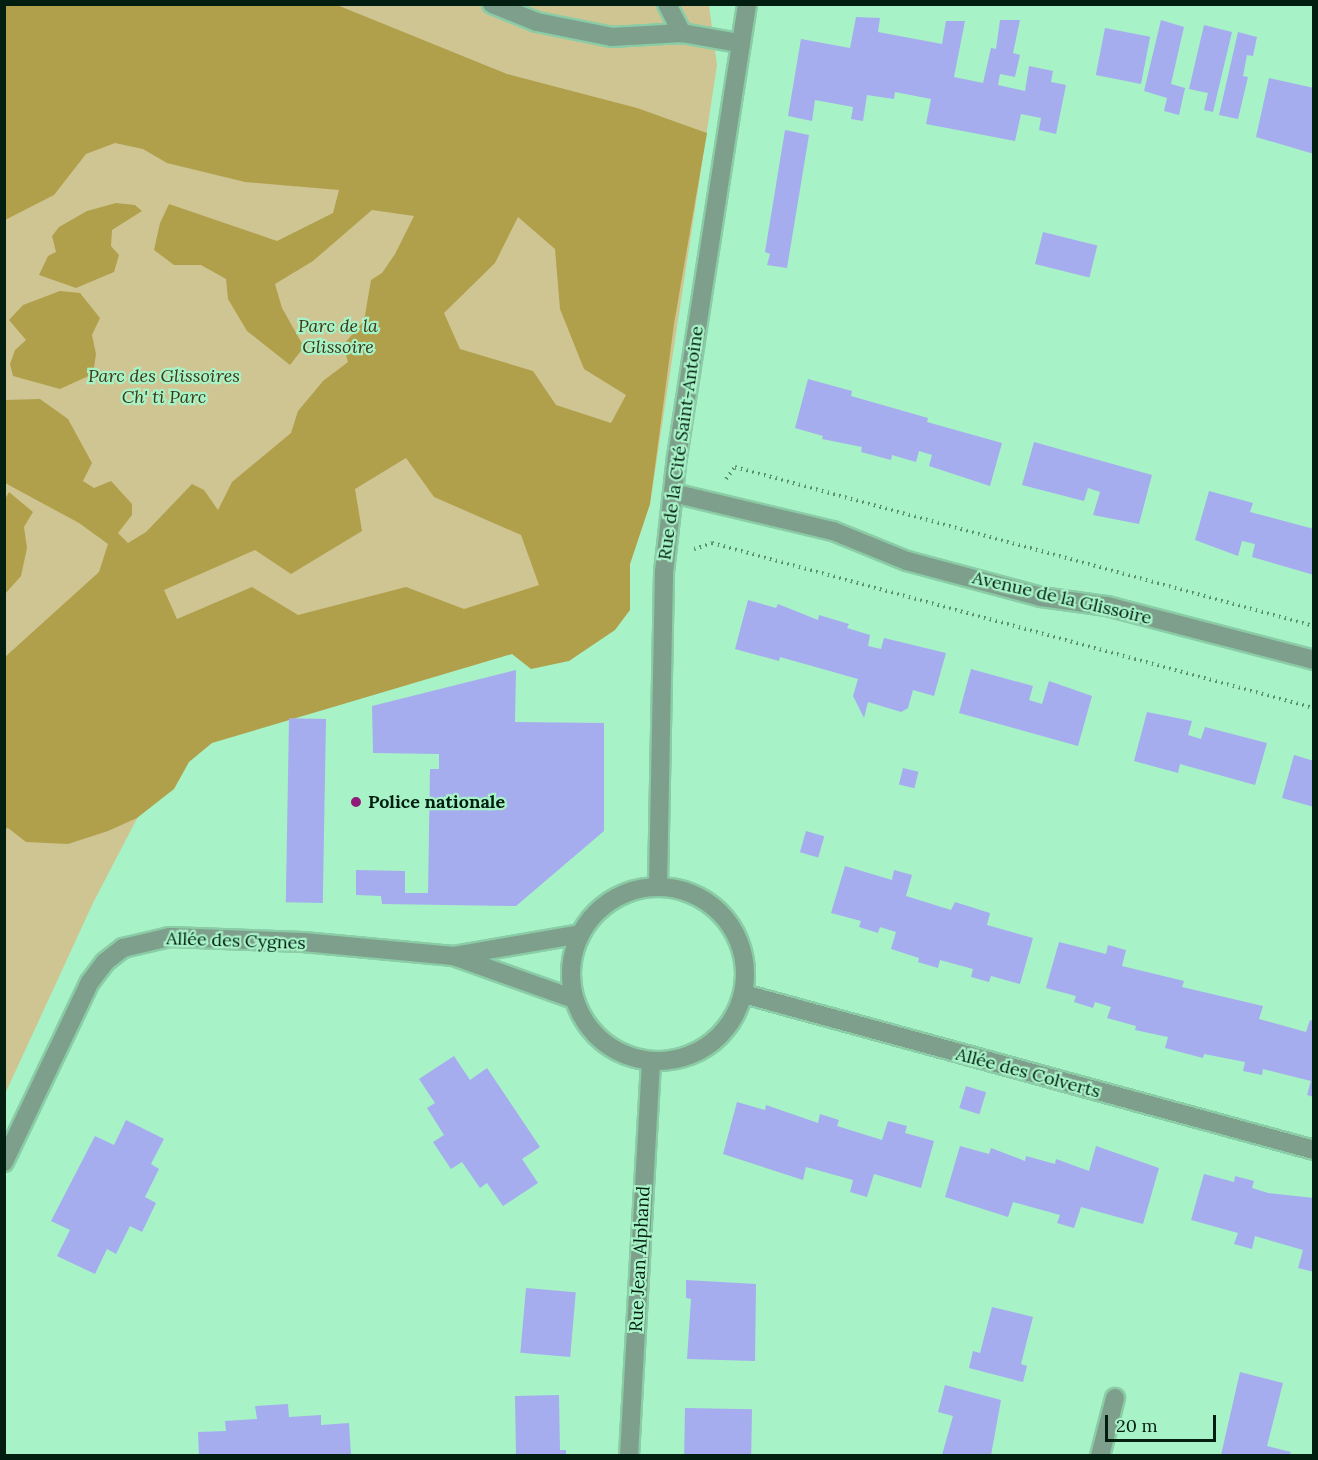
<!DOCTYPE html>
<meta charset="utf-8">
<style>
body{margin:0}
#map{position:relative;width:1318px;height:1460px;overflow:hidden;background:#a8f2c7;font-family:Lora,serif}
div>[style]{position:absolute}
.green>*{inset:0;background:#cfc592}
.forest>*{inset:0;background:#b0a04b}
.building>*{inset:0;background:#a5adef;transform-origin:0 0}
.path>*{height:4px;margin-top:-2px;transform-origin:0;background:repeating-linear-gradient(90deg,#5c9274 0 1.5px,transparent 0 6px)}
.roads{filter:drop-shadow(2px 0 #8acca6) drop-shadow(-2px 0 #8acca6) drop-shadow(0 2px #8acca6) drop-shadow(0 -2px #8acca6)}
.minor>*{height:18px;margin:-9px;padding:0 9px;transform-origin:9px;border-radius:9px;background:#7d9f8b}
.minor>.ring{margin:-9px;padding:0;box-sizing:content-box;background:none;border:18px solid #7d9f8b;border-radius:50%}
.dots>*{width:16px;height:16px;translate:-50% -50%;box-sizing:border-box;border:3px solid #a8f2c7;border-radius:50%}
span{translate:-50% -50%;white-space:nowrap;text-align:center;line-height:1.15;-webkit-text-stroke:4.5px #a8f2c7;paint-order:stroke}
.park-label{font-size:18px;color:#3f3813;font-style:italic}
.street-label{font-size:18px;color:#011e10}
.poi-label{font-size:18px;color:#011e10;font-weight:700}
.left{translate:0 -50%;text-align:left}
.frame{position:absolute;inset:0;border:6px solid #011e10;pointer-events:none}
.scale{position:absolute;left:1105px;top:1415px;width:111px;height:27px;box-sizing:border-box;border:3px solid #011e10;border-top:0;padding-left:8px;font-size:18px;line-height:21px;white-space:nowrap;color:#011e10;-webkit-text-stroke:4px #a8f2c7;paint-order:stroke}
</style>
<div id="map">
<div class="green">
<i style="clip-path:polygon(5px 5px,709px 5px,717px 65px,650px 504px,630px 564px,170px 755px,93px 903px,5px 1094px)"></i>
</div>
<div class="forest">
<i style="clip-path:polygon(evenodd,5px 4px,337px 5px,507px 74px,637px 108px,707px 133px,674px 324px,650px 504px,630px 564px,630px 610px,615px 630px,569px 661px,531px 669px,512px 654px,212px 743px,189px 762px,174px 789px,137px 818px,108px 831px,68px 844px,26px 842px,8px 828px,5px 829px,5px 657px,99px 572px,108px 544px,79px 523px,5px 483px,5px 400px,40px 399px,68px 419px,92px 463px,83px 481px,94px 488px,111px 481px,132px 504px,132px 515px,118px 533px,128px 543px,146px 532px,192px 484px,204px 490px,218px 510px,232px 482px,291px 433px,298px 411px,323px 381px,348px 362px,343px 345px,364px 321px,371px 280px,382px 273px,395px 254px,414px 216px,372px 210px,313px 261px,275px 284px,282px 308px,304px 347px,290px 365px,247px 331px,228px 299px,226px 279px,201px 265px,174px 265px,154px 250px,160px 223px,169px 204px,277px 241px,333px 213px,339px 190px,245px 182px,167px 163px,143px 149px,115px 143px,86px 154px,54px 195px,5px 220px,5px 4px,518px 217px,555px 249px,560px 309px,584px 369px,626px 395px,611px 423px,556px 405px,533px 371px,460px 349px,444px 313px,495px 263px,518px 217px,5px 4px,406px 458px,434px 497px,521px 535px,539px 585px,464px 609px,406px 587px,298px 615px,252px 587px,177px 619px,164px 590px,255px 550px,291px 574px,362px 531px,355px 489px,406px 458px)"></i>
<i style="clip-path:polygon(116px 203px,135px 205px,142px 211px,112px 230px,111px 246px,119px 255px,114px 272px,76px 288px,39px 275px,48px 256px,56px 252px,52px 236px,59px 227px,87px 211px)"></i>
<i style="clip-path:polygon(60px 291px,80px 293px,100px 318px,92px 335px,96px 354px,93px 374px,60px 389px,13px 376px,10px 364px,15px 350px,26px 340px,9px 320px,23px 305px)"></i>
<i style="clip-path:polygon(9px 492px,33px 512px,24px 527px,27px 548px,21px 576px,5px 594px,4px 501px)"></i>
</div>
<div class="building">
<i style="clip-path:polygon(856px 17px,880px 18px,878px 32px,942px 44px,946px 21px,965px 21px,954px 77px,983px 83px,991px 48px,996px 49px,1000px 20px,1020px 20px,1013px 53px,1020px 55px,1015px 77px,1000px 74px,998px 85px,1025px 91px,1029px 66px,1053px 71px,1051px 82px,1066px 85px,1056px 134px,1039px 130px,1041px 118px,1021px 114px,1015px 141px,926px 124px,931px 99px,895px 92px,894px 99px,867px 95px,863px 121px,851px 119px,853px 107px,815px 100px,812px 121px,788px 116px,801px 39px,850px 48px)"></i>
<i style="clip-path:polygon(1161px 20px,1184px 27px,1171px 84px,1185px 88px,1179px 115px,1164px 111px,1167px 98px,1144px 91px)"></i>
<i style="clip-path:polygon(1204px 25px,1232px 32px,1213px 112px,1204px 110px,1208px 93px,1189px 89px)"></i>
<i style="left:1105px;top:28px;width:46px;height:48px;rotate:11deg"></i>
<i style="clip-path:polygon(1238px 32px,1257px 37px,1253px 56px,1247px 55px,1243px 76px,1248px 77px,1238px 119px,1219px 115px)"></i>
<i style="clip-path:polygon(1269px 78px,1314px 88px,1314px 154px,1256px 137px)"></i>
<i style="clip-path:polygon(785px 130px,809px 135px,787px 268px,767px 265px,770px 254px,765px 252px)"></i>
<i style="left:1043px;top:232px;width:56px;height:33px;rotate:14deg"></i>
<i style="clip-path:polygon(808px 379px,852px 391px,851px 396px,928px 418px,927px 422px,1002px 443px,990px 486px,929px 466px,932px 455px,919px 451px,916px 462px,892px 455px,891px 460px,861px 452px,862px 447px,822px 439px,823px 436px,795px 428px)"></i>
<i style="clip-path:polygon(1034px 442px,1152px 475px,1139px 524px,1093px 515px,1100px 492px,1088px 488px,1084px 501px,1022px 485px)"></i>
<i style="clip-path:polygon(1209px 491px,1253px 503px,1250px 512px,1314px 529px,1314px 575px,1252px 557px,1255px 544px,1242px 541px,1238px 556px,1195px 540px)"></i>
<i style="clip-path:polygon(748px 600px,776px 608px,778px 604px,818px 620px,819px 615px,849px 624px,847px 628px,870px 635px,868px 646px,881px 649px,884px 638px,946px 653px,934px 696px,913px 690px,908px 708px,901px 712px,868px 702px,864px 718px,853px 696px,858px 679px,780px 657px,779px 661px,735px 649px)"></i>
<i style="clip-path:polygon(971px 669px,1033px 686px,1029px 700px,1042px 704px,1049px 681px,1092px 696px,1078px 746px,959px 713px)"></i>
<i style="clip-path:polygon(516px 670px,515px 722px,604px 723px,604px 831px,516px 906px,382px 904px,381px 896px,356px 895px,356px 870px,405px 871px,405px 893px,428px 893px,430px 769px,439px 769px,439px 754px,373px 753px,372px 706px)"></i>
<i style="clip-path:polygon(1147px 712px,1192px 721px,1188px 735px,1201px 739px,1205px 727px,1267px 743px,1255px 785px,1180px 764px,1178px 773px,1134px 761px)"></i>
<i style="left:326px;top:719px;width:184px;height:37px;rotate:91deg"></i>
<i style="clip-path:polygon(1294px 755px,1314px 761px,1314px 807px,1282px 798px)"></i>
<i style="left:903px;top:768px;width:16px;height:17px;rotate:14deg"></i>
<i style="left:806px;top:831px;width:19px;height:22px;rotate:16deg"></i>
<i style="clip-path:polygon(845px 866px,892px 880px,894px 870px,912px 875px,906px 896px,951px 910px,955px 902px,990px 913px,987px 925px,1033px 938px,1020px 984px,991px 976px,989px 982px,971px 977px,973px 969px,940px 960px,938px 968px,918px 962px,919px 958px,891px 949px,896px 932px,880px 927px,878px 933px,859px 927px,861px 921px,831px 913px)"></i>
<i style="clip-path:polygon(1059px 942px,1106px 954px,1108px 945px,1126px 950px,1122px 966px,1184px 981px,1182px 987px,1263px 1006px,1259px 1019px,1306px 1032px,1310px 1020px,1314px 1021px,1314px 1097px,1307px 1095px,1311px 1081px,1263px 1069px,1262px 1075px,1243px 1071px,1245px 1062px,1204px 1054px,1203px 1058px,1165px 1048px,1168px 1037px,1135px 1030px,1136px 1026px,1107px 1018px,1111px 1007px,1095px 1002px,1093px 1008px,1074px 1002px,1076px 996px,1046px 988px)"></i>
<i style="clip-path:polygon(454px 1056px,470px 1080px,487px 1068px,540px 1147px,522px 1159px,538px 1183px,503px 1206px,487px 1183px,480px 1188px,462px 1162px,451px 1169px,433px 1142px,444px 1135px,427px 1108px,435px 1103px,419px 1079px)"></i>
<i style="left:966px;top:1086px;width:21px;height:23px;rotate:17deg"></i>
<i style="clip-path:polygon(737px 1102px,765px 1110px,766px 1105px,818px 1123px,820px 1114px,839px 1120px,837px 1126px,882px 1140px,888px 1121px,907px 1126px,905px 1133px,934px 1141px,921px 1188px,874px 1174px,867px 1197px,850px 1192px,853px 1180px,806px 1167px,803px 1180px,723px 1154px)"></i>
<i style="clip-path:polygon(126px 1120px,164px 1139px,151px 1164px,159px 1169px,145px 1197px,156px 1203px,142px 1232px,130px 1226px,116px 1254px,107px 1249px,95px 1274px,57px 1256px,70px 1230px,51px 1221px,95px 1136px,114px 1145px)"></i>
<i style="clip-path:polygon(960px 1146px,989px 1154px,991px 1148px,1025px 1161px,1026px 1156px,1055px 1164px,1056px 1159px,1089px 1171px,1096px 1146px,1159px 1168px,1143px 1224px,1081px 1207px,1074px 1228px,1057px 1223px,1060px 1215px,1013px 1202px,1008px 1217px,945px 1197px)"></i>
<i style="clip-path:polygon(1204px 1174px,1234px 1182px,1235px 1176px,1254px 1181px,1252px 1188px,1268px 1193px,1314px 1198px,1314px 1272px,1298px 1268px,1303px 1250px,1255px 1236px,1252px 1249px,1234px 1244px,1238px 1233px,1191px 1220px)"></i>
<i style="clip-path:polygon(686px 1280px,756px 1284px,755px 1361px,687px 1359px,691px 1299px,686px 1298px)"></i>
<i style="left:526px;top:1288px;width:50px;height:65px;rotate:5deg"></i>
<i style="clip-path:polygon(992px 1307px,1033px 1317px,1021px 1364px,1027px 1366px,1023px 1382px,969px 1368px,973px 1351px,980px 1353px)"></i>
<i style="clip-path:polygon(1240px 1372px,1283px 1383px,1267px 1446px,1291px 1452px,1289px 1455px,1221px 1455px)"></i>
<i style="clip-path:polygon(945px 1385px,1001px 1400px,991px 1455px,942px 1455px,953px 1416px,938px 1412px)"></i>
<i style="clip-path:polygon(559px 1395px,560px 1450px,566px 1450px,566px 1455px,516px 1455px,515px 1396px)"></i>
<i style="clip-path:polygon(288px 1404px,289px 1417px,321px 1415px,321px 1425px,349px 1423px,351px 1455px,199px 1455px,198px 1432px,226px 1431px,225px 1421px,257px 1419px,255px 1406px)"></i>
<i style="left:685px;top:1408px;width:67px;height:47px;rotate:1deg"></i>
</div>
<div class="path">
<i style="left:726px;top:479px;width:15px;rotate:-53deg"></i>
<i style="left:735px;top:467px;width:600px;rotate:15.36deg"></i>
<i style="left:694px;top:549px;width:19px;rotate:-18deg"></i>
<i style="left:712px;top:543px;width:624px;rotate:15.33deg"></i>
</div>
<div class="roads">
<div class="minor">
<i style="left:492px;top:4px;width:48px;rotate:21.8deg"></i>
<i style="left:537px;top:22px;width:76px;rotate:11.3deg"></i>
<i style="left:612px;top:37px;width:70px;rotate:-3.3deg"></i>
<i style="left:667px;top:4px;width:33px;rotate:63deg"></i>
<i style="left:682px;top:33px;width:58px;rotate:10deg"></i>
<i style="left:673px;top:493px;width:164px;rotate:13.4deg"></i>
<i style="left:833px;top:531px;width:80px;rotate:22.1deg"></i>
<i style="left:907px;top:561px;width:139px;rotate:15deg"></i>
<i style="left:1041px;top:597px;width:67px;rotate:7.8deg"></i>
<i style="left:1107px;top:606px;width:214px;rotate:14.6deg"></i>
<i style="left:658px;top:886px;width:314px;rotate:-88.9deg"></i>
<i style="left:664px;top:572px;width:116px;rotate:-83.6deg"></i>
<i style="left:677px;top:457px;width:458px;rotate:-81.2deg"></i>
<i class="ring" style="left:571px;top:887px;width:156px;height:156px"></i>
<i style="left:744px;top:994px;width:591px;rotate:15.31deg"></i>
<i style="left:574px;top:999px;width:128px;rotate:-160.4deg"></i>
<i style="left:453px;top:956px;width:129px;rotate:-9.8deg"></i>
<i style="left:4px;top:1162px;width:199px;rotate:-64.5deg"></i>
<i style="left:90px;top:982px;width:25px;rotate:-53deg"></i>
<i style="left:105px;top:962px;width:23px;rotate:-38deg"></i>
<i style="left:123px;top:948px;width:48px;rotate:-13.2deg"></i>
<i style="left:170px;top:937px;width:133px;rotate:2.2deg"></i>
<i style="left:303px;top:942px;width:151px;rotate:5.3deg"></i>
<i style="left:629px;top:1456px;width:395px;rotate:-86.8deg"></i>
<i style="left:1100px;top:1456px;width:60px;rotate:-75.5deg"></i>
</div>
</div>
<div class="dots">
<i style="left:356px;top:802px;background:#921b79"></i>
</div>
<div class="park-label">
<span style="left:338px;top:337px">Parc de la<br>Glissoire</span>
<span style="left:164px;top:387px">Parc des Glissoires<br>Ch' ti Parc</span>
</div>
<div class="street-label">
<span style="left:681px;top:443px;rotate:-82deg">Rue de la Cité Saint-Antoine</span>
<span style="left:1062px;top:598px;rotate:13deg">Avenue de la Glissoire</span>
<span style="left:236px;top:941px;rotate:2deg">Allée des Cygnes</span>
<span style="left:1028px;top:1073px;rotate:15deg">Allée des Colverts</span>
<span style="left:640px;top:1259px;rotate:-87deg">Rue Jean Alphand</span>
</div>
<div class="poi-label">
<span class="left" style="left:368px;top:802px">Police nationale</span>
</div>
<div class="frame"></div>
<div class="scale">20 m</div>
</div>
